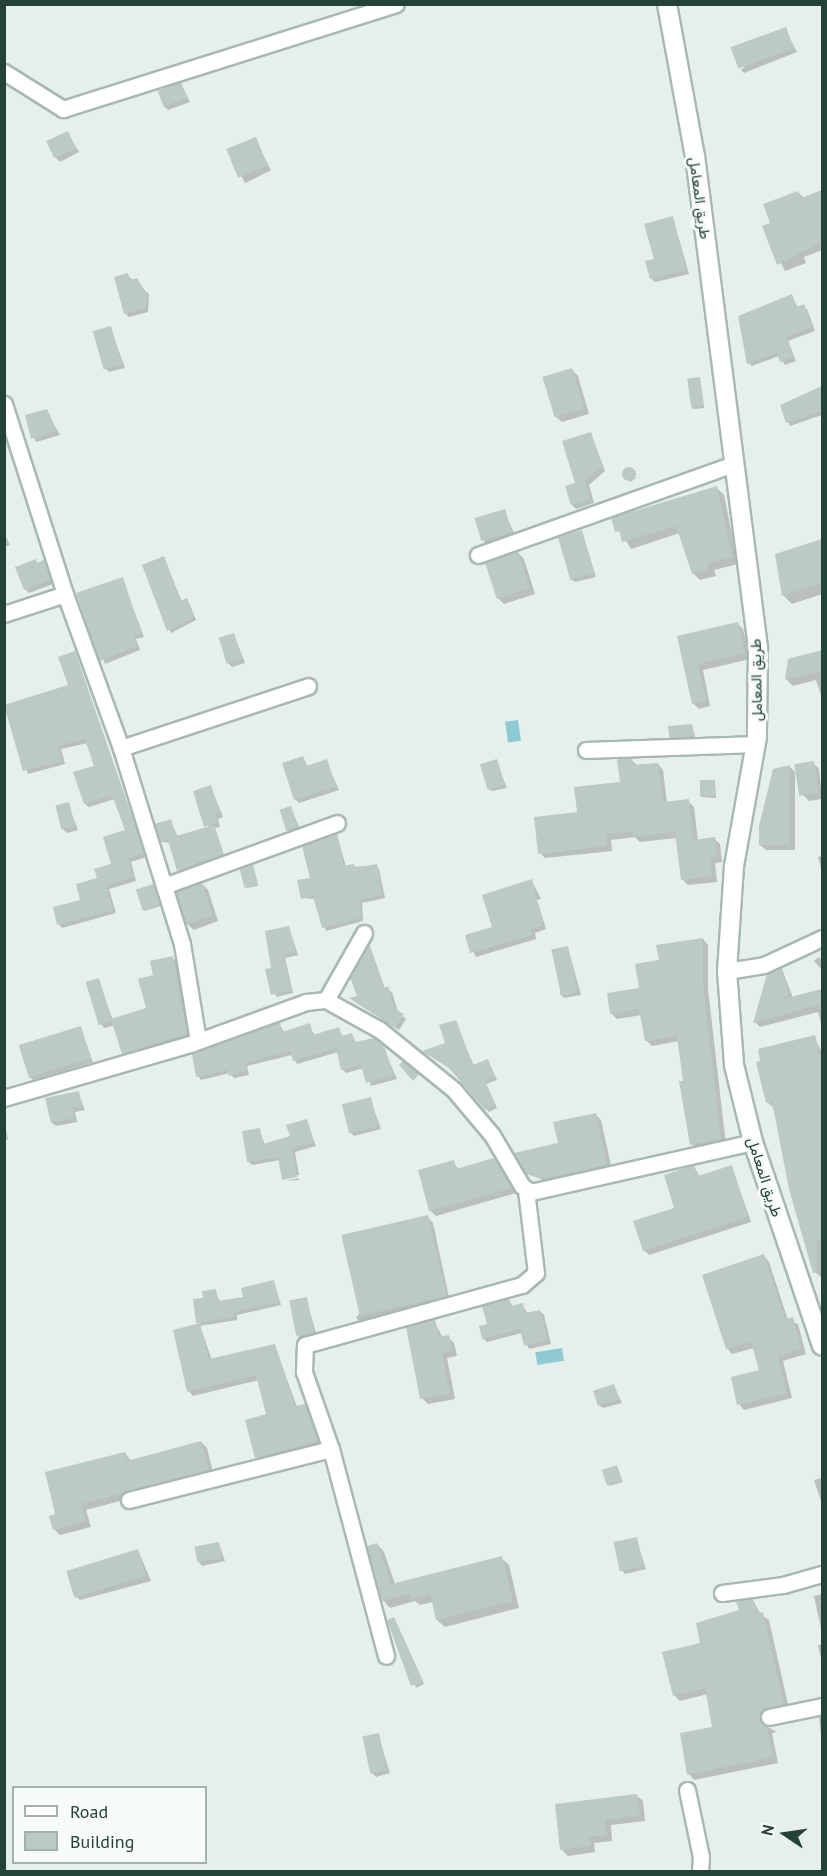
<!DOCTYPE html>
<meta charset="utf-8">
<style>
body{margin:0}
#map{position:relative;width:827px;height:1876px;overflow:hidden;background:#e6efeb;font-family:"PT Sans",Vazirmatn,sans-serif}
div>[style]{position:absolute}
.water>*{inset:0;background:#8ec9d4;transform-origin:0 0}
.shadow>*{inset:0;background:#0003;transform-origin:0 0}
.building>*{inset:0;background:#bbcac4;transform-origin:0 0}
.round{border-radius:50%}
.roads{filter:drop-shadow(2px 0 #a8b8b2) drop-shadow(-2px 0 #a8b8b2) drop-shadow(0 2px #a8b8b2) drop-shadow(0 -2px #a8b8b2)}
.street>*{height:15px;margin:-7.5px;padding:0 7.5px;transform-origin:7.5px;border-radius:7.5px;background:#fff}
.secondary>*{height:18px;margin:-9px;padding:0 9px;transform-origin:9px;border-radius:9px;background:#fff}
span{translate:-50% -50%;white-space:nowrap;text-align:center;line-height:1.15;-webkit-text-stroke:6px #f7fbf9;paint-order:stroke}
.street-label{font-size:15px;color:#24423a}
.frame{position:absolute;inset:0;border:6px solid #24423a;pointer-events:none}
.legend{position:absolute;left:12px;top:1786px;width:195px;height:78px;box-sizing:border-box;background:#f7fbf9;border:2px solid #a3b1ad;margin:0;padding:8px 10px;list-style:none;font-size:18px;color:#24423a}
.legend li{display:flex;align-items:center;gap:12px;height:30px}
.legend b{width:30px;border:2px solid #a3b1ad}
.north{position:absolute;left:755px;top:1804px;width:60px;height:60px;-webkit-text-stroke:4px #f7fbf9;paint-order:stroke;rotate:283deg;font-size:16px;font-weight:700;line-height:24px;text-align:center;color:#24423a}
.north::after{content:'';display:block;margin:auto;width:21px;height:27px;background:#24423a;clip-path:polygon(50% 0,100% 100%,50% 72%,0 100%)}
</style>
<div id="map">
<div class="water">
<i style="left:518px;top:720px;width:21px;height:13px;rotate:82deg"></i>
<i style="left:562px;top:1348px;width:13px;height:27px;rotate:81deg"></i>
</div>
<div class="shadow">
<i style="clip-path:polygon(785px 29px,797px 52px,744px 73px,741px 70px)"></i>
<i style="clip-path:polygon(181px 84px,190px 102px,168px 110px,164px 106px)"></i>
<i style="clip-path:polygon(67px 133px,79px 152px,60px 162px,56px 158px)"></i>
<i style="left:255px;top:139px;width:35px;height:29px;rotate:63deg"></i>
<i style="clip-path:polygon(822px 191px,822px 250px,804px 257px,806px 263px,785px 271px,764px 227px,772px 224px,798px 192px,804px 198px)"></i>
<i style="clip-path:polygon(673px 218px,689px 274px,655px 282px,652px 279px,655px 260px)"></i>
<i style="clip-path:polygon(127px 275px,149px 294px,148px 312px,129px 317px,125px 313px)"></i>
<i style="clip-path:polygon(792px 296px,798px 308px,807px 309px,815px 331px,788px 341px,796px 361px,785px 365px,779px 356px,752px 366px,749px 363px)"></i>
<i style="clip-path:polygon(110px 327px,125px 368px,109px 372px,105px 368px)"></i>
<i style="clip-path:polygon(572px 370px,578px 376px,589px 414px,562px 422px,555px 416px)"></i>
<i style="clip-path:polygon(699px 378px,704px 408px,694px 409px,692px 408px)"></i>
<i style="clip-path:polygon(822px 388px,822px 415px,790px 426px,782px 406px)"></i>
<i style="clip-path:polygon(46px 411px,60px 435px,36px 442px,26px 416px)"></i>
<i style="clip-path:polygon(591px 434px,605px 471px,589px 485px,594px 503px,576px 509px,572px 505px)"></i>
<i style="clip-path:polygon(630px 469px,636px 478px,630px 482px,624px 474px)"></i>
<i style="clip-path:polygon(717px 488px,724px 495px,738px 564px,714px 570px,716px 576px,700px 580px,693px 573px,680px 533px,631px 549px,613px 519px)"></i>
<i style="clip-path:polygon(504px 511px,515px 535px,488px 546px,484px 542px)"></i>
<i style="clip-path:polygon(582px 532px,596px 577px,575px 582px,571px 579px)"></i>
<i style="clip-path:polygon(4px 533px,10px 545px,4px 547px)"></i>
<i style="clip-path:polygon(822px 540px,822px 594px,792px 604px,784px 596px,776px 555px)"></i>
<i style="clip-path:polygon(518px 553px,524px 559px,535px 594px,504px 604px,498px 598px)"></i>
<i style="clip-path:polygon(164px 558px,182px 602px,189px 603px,196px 620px,171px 633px,144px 565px)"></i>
<i style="clip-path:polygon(43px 562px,53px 584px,29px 593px,25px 589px)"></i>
<i style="clip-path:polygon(122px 579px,144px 637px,136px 639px,140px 650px,105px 664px,78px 594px)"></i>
<i style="clip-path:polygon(737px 623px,743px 629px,750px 659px,703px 670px,710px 706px,699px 709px,693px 703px,679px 637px)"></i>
<i style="clip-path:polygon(234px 635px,245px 663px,232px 667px,228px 663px)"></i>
<i style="clip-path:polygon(822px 651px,822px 698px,816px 680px,793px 686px,787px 680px,789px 660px)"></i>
<i style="clip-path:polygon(75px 652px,146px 857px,131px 862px,136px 881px,109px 889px,116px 913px,62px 928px,59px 925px,113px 865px,127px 831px,115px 799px,89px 807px,85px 804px,96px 767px,88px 743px,61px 749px,65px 764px,28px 774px,4px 706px,69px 686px)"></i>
<i style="clip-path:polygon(692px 726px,696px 740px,673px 741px,670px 737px)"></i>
<i style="clip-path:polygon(303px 757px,308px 767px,326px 761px,339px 790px,299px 803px,295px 799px)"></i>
<i style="clip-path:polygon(631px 760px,637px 765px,658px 764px,663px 770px,667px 803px,688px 801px,694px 807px,698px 841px,714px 839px,720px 844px,722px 862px,715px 863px,717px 882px,688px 885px,682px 879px,677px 838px,640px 842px,635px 837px,611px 840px,612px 851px,545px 858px,540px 853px,578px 814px,621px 784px)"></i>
<i style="clip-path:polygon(496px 761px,507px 788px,492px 791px,488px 788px)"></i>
<i style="clip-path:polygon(813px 763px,819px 769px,822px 799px,809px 801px,803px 795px)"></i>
<i style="clip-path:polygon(790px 767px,795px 772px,795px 850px,766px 850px,760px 845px)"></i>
<i style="clip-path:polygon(715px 782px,716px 798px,702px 797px,700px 796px)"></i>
<i style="clip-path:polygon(211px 787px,223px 817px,218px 819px,220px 827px,215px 828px,225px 858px,182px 873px,171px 843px,162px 842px,170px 820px,178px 837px,208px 828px)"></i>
<i style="clip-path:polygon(68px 804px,78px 830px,67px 833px,63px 829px)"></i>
<i style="clip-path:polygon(291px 808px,301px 831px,292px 834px,288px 830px)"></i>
<i style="clip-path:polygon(337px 835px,346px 867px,376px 866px,379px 869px,385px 898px,362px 903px,363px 921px,326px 931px,315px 899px,303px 898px)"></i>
<i style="clip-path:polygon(822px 856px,822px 872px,818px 857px)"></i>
<i style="clip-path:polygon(253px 867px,258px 886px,247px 888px,246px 887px)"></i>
<i style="clip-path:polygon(532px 881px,541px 899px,537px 900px,546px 929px,535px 933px,536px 939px,476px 957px,466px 936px,493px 928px)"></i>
<i style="clip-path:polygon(202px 884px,208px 890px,218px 921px,194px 930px,187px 924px)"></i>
<i style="clip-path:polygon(153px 885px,160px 906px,145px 911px,143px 909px)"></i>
<i style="clip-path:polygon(289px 927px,298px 955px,285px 958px,293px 993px,276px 997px,273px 969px)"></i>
<i style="clip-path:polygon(703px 939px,708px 945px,708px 989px,726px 1145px,697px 1150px,692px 1144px,679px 1041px,652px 1046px,646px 1040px,642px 1015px,617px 1019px,611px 1013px,640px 989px,660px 961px)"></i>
<i style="clip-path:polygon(370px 946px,385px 989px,392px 992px,398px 1012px,406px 1019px,399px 1030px,352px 999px,359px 997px)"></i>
<i style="clip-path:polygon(568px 948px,581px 995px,564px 998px,560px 994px)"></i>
<i style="clip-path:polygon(819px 957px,822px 961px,822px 970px,814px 961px)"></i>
<i style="clip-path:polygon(173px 958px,177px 962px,191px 1039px,128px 1058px,115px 1025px,104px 1028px,101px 1024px,98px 980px,113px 1020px,148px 1009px,154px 976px)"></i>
<i style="clip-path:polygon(782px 969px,793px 998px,822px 991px,822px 1027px,818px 1012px,760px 1027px,755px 1022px)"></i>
<i style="clip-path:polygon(455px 1022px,474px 1066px,488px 1061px,497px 1080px,486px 1084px,497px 1108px,489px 1112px,452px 1070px,425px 1052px,446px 1044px)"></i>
<i style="clip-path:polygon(279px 1024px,284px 1032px,309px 1025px,315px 1036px,338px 1029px,343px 1037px,352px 1035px,357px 1044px,383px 1047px,397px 1079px,371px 1086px,364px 1068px,346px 1073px,342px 1069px,338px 1052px,297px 1064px,292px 1055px,247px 1066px,249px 1075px,234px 1078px,230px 1073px,201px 1080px,198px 1076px)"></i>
<i style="clip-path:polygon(80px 1027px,93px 1062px,33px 1080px,29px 1076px)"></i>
<i style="clip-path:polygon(814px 1037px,822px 1052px,822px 1195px,798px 1200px,774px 1108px,768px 1103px)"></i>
<i style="clip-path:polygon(78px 1093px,85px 1110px,75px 1112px,77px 1122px,56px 1126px,52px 1123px)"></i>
<i style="clip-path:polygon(370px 1099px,381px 1129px,354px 1136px,350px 1132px)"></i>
<i style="clip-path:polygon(596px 1115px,601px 1120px,612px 1170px,549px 1184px,534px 1179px,549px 1183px,528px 1173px)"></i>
<i style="clip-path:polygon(4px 1119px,8px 1140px,4px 1140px)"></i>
<i style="clip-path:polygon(306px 1121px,316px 1146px,295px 1152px,299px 1175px,284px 1178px,280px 1160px,252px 1165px,248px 1161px,259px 1130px,265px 1145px,291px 1137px)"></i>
<i style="clip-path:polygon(494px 1160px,516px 1193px,436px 1216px,430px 1210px,453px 1162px,459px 1170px)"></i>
<i style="clip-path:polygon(694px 1167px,700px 1177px,732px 1167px,751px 1222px,649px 1255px,644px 1250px,676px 1209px)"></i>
<i style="clip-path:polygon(299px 1178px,299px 1180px,285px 1181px)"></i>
<i style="clip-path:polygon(795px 1204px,822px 1204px,822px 1278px,815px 1272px)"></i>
<i style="clip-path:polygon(427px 1217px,433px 1223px,450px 1302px,362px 1324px,356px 1318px)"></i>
<i style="clip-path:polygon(764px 1256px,769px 1262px,788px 1320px,798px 1324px,806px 1354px,783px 1361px,792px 1398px,744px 1410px,739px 1404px,761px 1371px,754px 1348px,732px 1354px,727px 1348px)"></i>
<i style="clip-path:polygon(274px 1282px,281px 1305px,237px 1315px,237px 1320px,200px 1326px,212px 1360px,275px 1346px,297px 1407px,304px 1405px,309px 1410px,322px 1446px,261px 1462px,257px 1457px,268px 1415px,259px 1380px,193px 1396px,189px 1391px,175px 1331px,201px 1325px,198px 1322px,204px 1299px,215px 1291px,220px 1302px,244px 1298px)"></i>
<i style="clip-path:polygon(306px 1299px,317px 1336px,302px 1340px,298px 1336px)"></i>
<i style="clip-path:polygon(509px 1300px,513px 1307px,522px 1304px,528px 1314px,540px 1311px,544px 1315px,551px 1344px,529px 1349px,522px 1333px,487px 1342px,483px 1338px)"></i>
<i style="clip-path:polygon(434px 1321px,443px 1338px,448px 1337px,454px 1343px,457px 1356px,447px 1358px,455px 1399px,428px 1404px,422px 1398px)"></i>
<i style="clip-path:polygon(614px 1386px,622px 1403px,603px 1408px,599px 1405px)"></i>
<i style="clip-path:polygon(201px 1442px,207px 1448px,214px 1476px,86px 1510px,91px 1527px,60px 1535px,54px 1529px,57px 1515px,125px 1453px,131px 1461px)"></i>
<i style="clip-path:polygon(617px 1467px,623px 1482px,609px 1486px,608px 1484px)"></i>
<i style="clip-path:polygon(822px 1478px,822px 1504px,814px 1480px)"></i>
<i style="clip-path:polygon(636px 1539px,646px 1569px,625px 1574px,622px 1570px)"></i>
<i style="clip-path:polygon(219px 1544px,225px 1561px,202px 1566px,199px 1562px)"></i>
<i style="clip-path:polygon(377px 1544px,384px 1552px,395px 1584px,501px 1558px,509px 1565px,519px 1608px,445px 1627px,437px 1620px,433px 1602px,420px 1605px,415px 1601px,390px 1608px,383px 1600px)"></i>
<i style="clip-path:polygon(138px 1550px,151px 1581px,80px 1600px,74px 1595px)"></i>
<i style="clip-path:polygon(822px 1594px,822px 1633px,814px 1596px)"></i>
<i style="clip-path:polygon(753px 1600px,761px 1615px,769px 1620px,789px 1709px,765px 1719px,766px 1726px,777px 1732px,772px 1733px,778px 1763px,694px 1780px,689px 1774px,714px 1729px,708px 1694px,680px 1701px,674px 1695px,702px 1644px)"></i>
<i style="clip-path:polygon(394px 1619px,424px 1684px,416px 1688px,389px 1621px)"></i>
<i style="clip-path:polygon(822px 1644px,822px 1663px,818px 1645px)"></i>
<i style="clip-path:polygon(822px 1716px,822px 1743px,819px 1718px)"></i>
<i style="clip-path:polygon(378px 1735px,390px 1773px,376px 1777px,372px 1773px)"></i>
<i style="clip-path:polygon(636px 1795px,643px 1801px,645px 1821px,611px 1825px,612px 1841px,594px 1843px,595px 1852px,568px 1856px,562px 1850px)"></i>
</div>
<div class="building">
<i style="left:786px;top:27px;width:23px;height:59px;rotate:70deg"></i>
<i style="left:181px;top:82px;width:17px;height:25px;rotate:69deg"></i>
<i style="left:68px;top:131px;width:19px;height:24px;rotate:65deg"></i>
<i style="left:256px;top:137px;width:31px;height:32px;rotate:68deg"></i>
<i style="clip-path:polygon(822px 190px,822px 242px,777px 265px,762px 226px,770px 223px,763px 204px,798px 191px,801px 198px)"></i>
<i style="clip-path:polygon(673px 216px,686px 270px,650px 279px,645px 261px,654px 259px,644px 224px)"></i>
<i style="clip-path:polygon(128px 273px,130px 280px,137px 278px,148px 296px,145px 308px,124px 314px,114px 277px)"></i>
<i style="clip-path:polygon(792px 294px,796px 307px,804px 304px,812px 327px,786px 337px,793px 357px,780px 362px,777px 353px,747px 364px,738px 316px)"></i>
<i style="left:111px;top:326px;width:40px;height:19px;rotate:74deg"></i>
<i style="left:572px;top:368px;width:42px;height:31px;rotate:73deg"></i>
<i style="left:700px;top:377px;width:29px;height:13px;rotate:82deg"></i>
<i style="clip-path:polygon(822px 386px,822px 411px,786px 423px,780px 405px)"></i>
<i style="clip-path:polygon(47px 409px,57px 431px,31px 439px,25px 415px)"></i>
<i style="clip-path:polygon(591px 432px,602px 467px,585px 481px,591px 500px,571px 505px,565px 486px,575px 483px,562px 441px)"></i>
<i class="round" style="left:622px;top:467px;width:14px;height:14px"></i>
<i style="clip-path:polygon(717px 486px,732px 557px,708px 563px,709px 569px,692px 574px,676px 526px,622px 542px,619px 531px,615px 532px,611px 518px)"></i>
<i style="left:505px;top:509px;width:24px;height:32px;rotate:73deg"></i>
<i style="left:582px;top:530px;width:45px;height:25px;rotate:74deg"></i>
<i style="clip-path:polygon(822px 539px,822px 583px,782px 596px,775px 554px)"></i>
<i style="left:518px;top:551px;width:39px;height:35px;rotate:72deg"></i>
<i style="clip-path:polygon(164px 556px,181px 601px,187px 598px,194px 617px,167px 631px,142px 565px)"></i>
<i style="clip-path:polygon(36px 559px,37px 563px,44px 560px,50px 580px,24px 590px,15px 567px)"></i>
<i style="clip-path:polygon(123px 577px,141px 633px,134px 636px,137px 646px,100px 661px,76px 593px)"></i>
<i style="clip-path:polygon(738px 622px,745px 653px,698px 664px,706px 701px,692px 704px,677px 636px)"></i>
<i style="left:234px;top:633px;width:27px;height:16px;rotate:73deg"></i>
<i style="clip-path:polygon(822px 650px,822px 671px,785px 680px,788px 659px)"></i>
<i style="clip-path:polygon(75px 651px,144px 853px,128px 858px,133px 877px,106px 885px,113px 910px,57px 925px,53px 907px,80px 900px,76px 884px,97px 878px,94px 869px,111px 864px,103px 837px,125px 830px,112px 795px,84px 804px,73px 772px,94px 766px,85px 739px,58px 746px,62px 761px,23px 771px,4px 705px,68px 685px,58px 657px)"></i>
<i style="left:692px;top:724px;width:12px;height:24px;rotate:85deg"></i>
<i style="clip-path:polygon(303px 756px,306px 766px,327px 759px,336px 786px,294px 800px,282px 763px)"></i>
<i style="clip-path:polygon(632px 758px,633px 765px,658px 763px,663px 802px,689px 799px,693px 840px,715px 837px,717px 857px,710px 858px,712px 876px,681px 880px,675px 832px,633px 837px,632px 832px,606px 834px,607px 846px,538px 854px,534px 817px,577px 812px,574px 787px,620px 782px,617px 759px)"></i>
<i style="left:497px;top:759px;width:27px;height:18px;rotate:73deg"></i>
<i style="left:814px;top:761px;width:32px;height:20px;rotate:81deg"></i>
<i style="clip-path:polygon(790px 765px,790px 845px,759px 845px,759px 826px,773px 769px)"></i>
<i style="left:700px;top:780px;width:15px;height:16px"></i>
<i style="clip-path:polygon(211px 785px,220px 813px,215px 815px,217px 823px,204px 827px,193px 791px)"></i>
<i style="left:69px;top:802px;width:25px;height:14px;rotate:76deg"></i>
<i style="left:291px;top:806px;width:22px;height:12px;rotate:72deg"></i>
<i style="clip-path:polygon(171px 819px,176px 836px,214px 825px,223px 854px,177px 871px,168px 840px,161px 842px,155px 824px)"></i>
<i style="clip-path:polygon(337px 833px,344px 866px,354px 864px,355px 868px,377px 864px,383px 895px,360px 900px,361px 918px,322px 928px,313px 896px,301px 899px,297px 880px,310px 878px,302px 846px)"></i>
<i style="left:253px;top:865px;width:20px;height:14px;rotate:75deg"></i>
<i style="clip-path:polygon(532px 879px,543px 925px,531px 929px,533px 935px,470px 953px,465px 935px,492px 927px,482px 895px)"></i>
<i style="left:202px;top:883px;width:34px;height:28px;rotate:71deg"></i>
<i style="left:153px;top:884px;width:22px;height:18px;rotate:72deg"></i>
<i style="clip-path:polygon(289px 926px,296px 952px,283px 955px,291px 990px,271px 995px,265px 969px,271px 968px,265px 931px)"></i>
<i style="clip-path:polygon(703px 938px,703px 983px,721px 1139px,690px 1145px,679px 1081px,683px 1081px,677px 1036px,645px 1041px,639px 1009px,610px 1014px,607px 993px,639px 988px,635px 964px,659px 960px,656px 945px)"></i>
<i style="clip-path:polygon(369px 944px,384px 988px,388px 986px,395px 1009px,404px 1014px,395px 1028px,349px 998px,357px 996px,350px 977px)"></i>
<i style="left:568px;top:946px;width:47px;height:17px;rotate:78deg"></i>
<i style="clip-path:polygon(173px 956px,187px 1034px,122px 1054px,111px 1019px,146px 1008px,138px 979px,153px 975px,150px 961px)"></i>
<i style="clip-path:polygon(782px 968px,789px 994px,783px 999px,822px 989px,822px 1004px,753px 1023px,767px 974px)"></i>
<i style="left:99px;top:978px;width:45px;height:14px;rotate:73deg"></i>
<i style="clip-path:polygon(456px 1020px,473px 1065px,488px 1059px,495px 1077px,485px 1081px,496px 1105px,485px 1110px,449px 1068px,422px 1051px,445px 1043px,439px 1025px)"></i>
<i style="clip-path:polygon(280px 1022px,282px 1032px,310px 1023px,313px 1035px,339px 1027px,342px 1036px,352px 1033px,355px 1042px,374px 1038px,384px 1046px,394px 1075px,366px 1083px,361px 1065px,341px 1070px,336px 1048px,293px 1061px,290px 1051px,245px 1063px,247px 1071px,229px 1076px,227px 1070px,196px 1077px,192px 1054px)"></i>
<i style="left:81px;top:1026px;width:34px;height:65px;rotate:73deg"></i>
<i style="clip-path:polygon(815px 1035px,822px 1064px,822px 1239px,817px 1239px,817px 1272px,813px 1273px,789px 1189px,772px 1102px,766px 1103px,756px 1062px,760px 1061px,758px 1049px)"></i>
<i style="clip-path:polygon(403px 1061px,419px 1074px,413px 1081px,399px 1065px)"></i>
<i style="clip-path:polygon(79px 1091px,82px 1106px,72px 1108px,74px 1118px,51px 1123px,45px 1098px)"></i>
<i style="left:371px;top:1097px;width:30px;height:30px;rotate:76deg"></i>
<i style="clip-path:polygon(596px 1113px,607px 1165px,542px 1179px,526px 1174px,514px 1153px,558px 1143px,553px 1122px)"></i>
<i style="clip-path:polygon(307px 1119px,314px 1142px,292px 1149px,297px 1177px,282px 1180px,278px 1157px,247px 1162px,242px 1131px,260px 1128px,263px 1144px,290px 1136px,286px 1125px)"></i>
<i style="clip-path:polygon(494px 1158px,512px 1188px,429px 1211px,418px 1170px,454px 1160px,456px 1169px)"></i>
<i style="clip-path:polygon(694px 1165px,698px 1176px,732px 1165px,748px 1217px,643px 1251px,633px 1221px,674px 1208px,664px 1175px)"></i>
<i style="left:428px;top:1215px;width:83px;height:89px;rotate:77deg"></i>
<i style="clip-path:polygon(764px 1254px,785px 1319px,793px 1317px,801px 1349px,778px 1356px,787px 1393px,737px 1405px,731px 1377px,759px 1370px,751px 1342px,726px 1349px,702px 1275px)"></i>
<i style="clip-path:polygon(274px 1280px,279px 1302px,234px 1312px,235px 1317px,196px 1323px,193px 1299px,203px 1298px,202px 1291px,216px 1289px,218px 1301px,243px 1297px,241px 1288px)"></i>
<i style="left:307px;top:1297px;width:36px;height:18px;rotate:79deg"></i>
<i style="clip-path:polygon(509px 1299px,511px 1306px,523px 1303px,525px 1313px,540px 1310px,548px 1340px,524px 1346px,520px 1329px,482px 1339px,479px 1326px,487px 1324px,482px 1306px)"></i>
<i style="clip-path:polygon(435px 1319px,439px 1337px,449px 1335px,452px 1350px,442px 1353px,450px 1393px,420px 1399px,406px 1327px)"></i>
<i style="clip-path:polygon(200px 1323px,209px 1359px,275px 1344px,295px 1406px,305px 1404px,318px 1441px,255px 1458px,245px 1420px,266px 1414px,256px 1375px,187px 1392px,173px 1330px)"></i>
<i style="left:614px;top:1384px;width:16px;height:22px;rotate:72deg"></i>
<i style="clip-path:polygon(201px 1441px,209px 1470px,81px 1504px,86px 1521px,53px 1530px,49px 1516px,55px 1514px,45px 1472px,125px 1452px,127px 1461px)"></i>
<i style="left:617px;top:1465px;width:16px;height:16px;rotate:72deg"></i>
<i style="left:637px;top:1537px;width:30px;height:24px;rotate:78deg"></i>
<i style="left:219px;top:1542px;width:16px;height:25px;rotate:79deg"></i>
<i style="clip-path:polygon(377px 1543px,391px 1584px,502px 1556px,513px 1601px,436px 1620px,430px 1594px,411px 1599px,410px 1593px,382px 1601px,367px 1546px)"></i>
<i style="left:138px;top:1549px;width:28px;height:75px;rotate:73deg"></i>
<i style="clip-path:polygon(753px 1599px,757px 1614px,763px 1612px,784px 1704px,766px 1708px,760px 1715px,762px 1724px,774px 1726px,767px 1727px,773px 1757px,687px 1775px,680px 1733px,712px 1727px,705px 1688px,673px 1696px,662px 1652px,700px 1643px,696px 1623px,739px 1610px,736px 1601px)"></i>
<i style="clip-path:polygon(394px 1617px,423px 1681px,411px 1686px,387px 1620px)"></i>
<i style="left:379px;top:1733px;width:38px;height:17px;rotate:78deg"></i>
<i style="clip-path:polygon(637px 1794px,640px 1815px,605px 1820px,607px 1835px,589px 1837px,590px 1846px,560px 1850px,555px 1804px)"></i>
</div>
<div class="roads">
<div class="street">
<i style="left:4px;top:72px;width:70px;rotate:32.1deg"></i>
<i style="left:63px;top:109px;width:349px;rotate:-17.5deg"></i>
<i style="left:4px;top:404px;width:200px;rotate:72.2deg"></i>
<i style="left:65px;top:594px;width:164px;rotate:70deg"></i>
<i style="left:121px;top:748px;width:205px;rotate:72.7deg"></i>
<i style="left:182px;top:944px;width:98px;rotate:80.6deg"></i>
<i style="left:478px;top:555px;width:272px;rotate:-19.6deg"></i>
<i style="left:4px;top:614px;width:64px;rotate:-18.2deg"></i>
<i style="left:121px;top:748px;width:197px;rotate:-18.3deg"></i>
<i style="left:586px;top:750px;width:170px;rotate:-2deg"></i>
<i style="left:164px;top:886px;width:184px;rotate:-20deg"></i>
<i style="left:727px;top:971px;width:37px;rotate:-9deg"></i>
<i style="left:764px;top:965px;width:64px;rotate:-25deg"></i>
<i style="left:326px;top:1000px;width:77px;rotate:-60.4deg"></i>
<i style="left:4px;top:1098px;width:197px;rotate:-16.2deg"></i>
<i style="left:193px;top:1043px;width:120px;rotate:-19.9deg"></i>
<i style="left:306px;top:1002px;width:20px;rotate:-6deg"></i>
<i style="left:326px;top:1000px;width:62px;rotate:29.1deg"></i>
<i style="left:380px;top:1030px;width:95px;rotate:39deg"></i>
<i style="left:454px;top:1090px;width:59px;rotate:49.8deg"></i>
<i style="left:492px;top:1135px;width:59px;rotate:59.5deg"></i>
<i style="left:522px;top:1186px;width:11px;rotate:34deg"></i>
<i style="left:531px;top:1192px;width:228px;rotate:-12.7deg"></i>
<i style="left:331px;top:1449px;width:214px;rotate:75.1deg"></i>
<i style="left:129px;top:1500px;width:208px;rotate:-14.2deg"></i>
<i style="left:331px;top:1449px;width:82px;rotate:-109.3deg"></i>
<i style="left:304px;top:1372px;width:27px;rotate:-88deg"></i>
<i style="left:305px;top:1345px;width:225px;rotate:-15.5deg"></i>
<i style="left:522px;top:1285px;width:18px;rotate:-41deg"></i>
<i style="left:536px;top:1273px;width:84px;rotate:-96.9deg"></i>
<i style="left:722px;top:1593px;width:62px;rotate:-7.5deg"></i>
<i style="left:783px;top:1585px;width:41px;rotate:-15.8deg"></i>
<i style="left:769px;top:1717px;width:54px;rotate:-11.7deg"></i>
<i style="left:687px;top:1790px;width:68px;rotate:78.2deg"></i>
<i style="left:701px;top:1857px;width:15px;rotate:94deg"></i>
</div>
<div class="secondary">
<i style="left:667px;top:4px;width:155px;rotate:79.6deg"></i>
<i style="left:695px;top:156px;width:497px;rotate:82.7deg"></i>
<i style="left:758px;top:649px;width:88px;rotate:90.7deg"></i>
<i style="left:757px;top:737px;width:131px;rotate:100.1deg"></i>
<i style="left:734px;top:866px;width:105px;rotate:93.8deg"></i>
<i style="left:727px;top:971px;width:94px;rotate:85.7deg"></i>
<i style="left:734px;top:1065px;width:79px;rotate:76.1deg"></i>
<i style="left:753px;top:1142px;width:215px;rotate:71.3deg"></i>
</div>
</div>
<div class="street-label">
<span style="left:700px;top:198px;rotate:82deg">طريق المعامل</span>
<span style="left:756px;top:680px;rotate:-91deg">طريق المعامل</span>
<span style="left:765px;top:1177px;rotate:72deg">طريق المعامل</span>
</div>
<div class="frame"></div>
<ul class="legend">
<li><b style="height:8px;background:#fff"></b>Road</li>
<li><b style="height:16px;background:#bbcac4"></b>Building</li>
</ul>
<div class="north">N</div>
</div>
